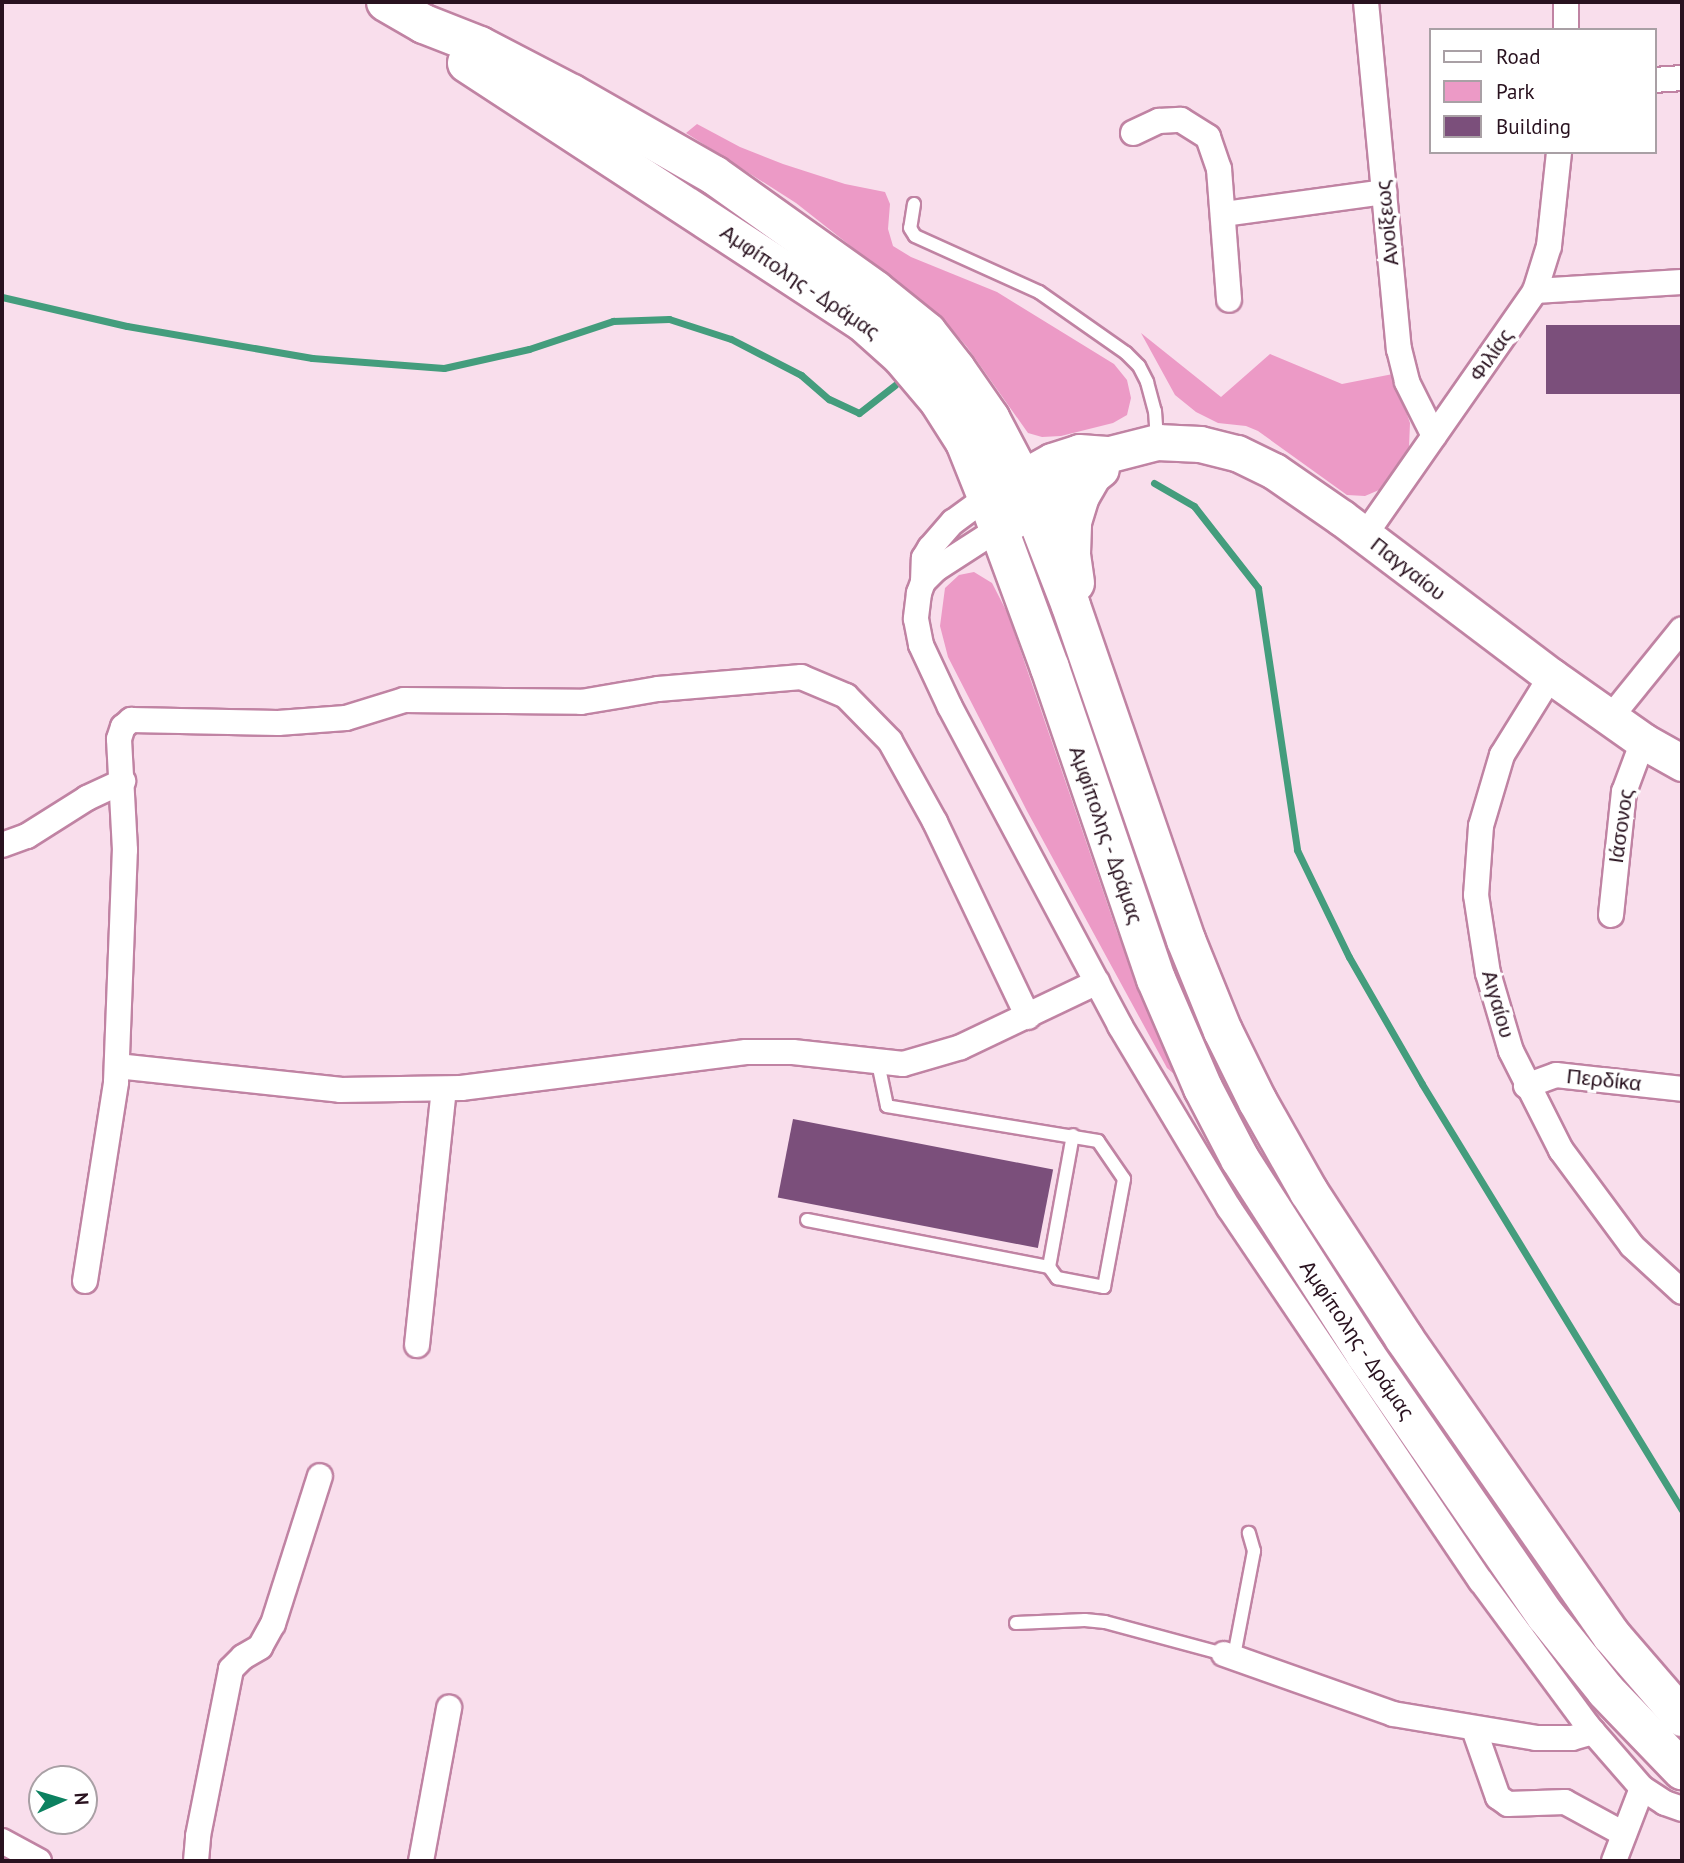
<!DOCTYPE html>
<meta charset="utf-8">
<style>
body{margin:0}
#map{position:relative;width:1684px;height:1863px;overflow:hidden;background:#f9deec;font-family:"PT Sans",sans-serif}
div>[style]{position:absolute}
.green>*{inset:0;background:#ec9ac6}
.stream>*{height:7px;margin:-3.5px;padding:0 3.5px;transform-origin:3.5px;border-radius:3.5px;background:#449d7d}
.building>*{inset:0;background:#7b4f7b;transform-origin:0 0}
.roads{filter:drop-shadow(2px 0 #c083a3) drop-shadow(-2px 0 #c083a3) drop-shadow(0 2px #c083a3) drop-shadow(0 -2px #c083a3)}
.service>*{height:12px;margin:-6px;padding:0 6px;transform-origin:6px;border-radius:6px;background:#fff}
.minor>*{height:24px;margin:-12px;padding:0 12px;transform-origin:12px;border-radius:12px;background:#fff}
.secondary>*{height:35px;margin:-17.5px;padding:0 17.5px;transform-origin:17.5px;border-radius:17.5px;background:#fff}
.primary>*{height:38px;margin:-19px;padding:0 19px;transform-origin:19px;border-radius:19px;background:#fff}
span{translate:-50% -50%;white-space:nowrap;text-align:center;line-height:1.15;-webkit-text-stroke:7px #fff;paint-order:stroke}
.street-label{font-size:21px;color:#29121f}
.frame{position:absolute;inset:0;border:4px solid #29121f;pointer-events:none}
.legend{position:absolute;left:1429px;top:28px;width:228px;height:126px;box-sizing:border-box;background:#fff;border:2px solid #a9a0a5;margin:0;padding:9px 12px;list-style:none;font-size:21px;color:#29121f}
.legend li{display:flex;align-items:center;gap:14px;height:35px}
.legend b{width:35px;border:2px solid #a9a0a5}
.north{position:absolute;left:28px;top:1765px;width:70px;height:70px;box-sizing:border-box;background:#fff;border:2px solid #a9a0a5;border-radius:50%;rotate:86deg;font-size:19px;font-weight:700;line-height:28px;text-align:center;color:#29121f}
.north::after{content:'';display:block;margin:auto;width:24px;height:32px;background:#0c8160;clip-path:polygon(50% 0,100% 100%,50% 72%,0 100%)}
</style>
<div id="map">
<div class="green">
<i style="clip-path:polygon(697px 124px,740px 147px,783px 164px,845px 184px,885px 192px,890px 204px,888px 229px,893px 246px,911px 257px,997px 292px,1114px 364px,1127px 380px,1131px 398px,1127px 415px,1113px 423px,1061px 436px,1042px 437px,1028px 433px,967px 347px,942px 318px,796px 203px,686px 133px)"></i>
<i style="clip-path:polygon(1141px 333px,1221px 397px,1270px 354px,1342px 384px,1393px 374px,1410px 423px,1409px 447px,1379px 490px,1365px 496px,1347px 495px,1258px 431px,1246px 426px,1218px 423px,1196px 412px,1175px 395px)"></i>
<i style="clip-path:polygon(974px 572px,992px 583px,1008px 614px,1117px 932px,1174px 1074px,1167px 1068px,1027px 811px,948px 657px,940px 626px,945px 588px,959px 575px)"></i>
</div>
<div class="stream">
<i style="left:2px;top:297px;width:128px;rotate:13.1deg"></i>
<i style="left:127px;top:326px;width:188px;rotate:9.8deg"></i>
<i style="left:312px;top:358px;width:132px;rotate:4.3deg"></i>
<i style="left:444px;top:368px;width:87px;rotate:-12.6deg"></i>
<i style="left:529px;top:349px;width:89px;rotate:-18.4deg"></i>
<i style="left:613px;top:321px;width:56px;rotate:-2deg"></i>
<i style="left:669px;top:319px;width:65px;rotate:17.9deg"></i>
<i style="left:731px;top:339px;width:79px;rotate:27.2deg"></i>
<i style="left:801px;top:375px;width:37px;rotate:41deg"></i>
<i style="left:829px;top:399px;width:33px;rotate:25deg"></i>
<i style="left:859px;top:413px;width:46px;rotate:-37.9deg"></i>
<i style="left:1154px;top:483px;width:46px;rotate:29.9deg"></i>
<i style="left:1194px;top:506px;width:104px;rotate:52deg"></i>
<i style="left:1258px;top:588px;width:265px;rotate:81.5deg"></i>
<i style="left:1297px;top:850px;width:119px;rotate:64.1deg"></i>
<i style="left:1349px;top:957px;width:146px;rotate:60.1deg"></i>
<i style="left:1422px;top:1084px;width:499px;rotate:58.6deg"></i>
</div>
<div class="building">
<i style="left:1682px;top:325px;width:69px;height:136px;rotate:90deg"></i>
<i style="left:793px;top:1119px;width:265px;height:80px;rotate:11deg"></i>
</div>
<div class="roads">
<div class="service">
<i style="left:914px;top:204px;width:24px;rotate:99deg"></i>
<i style="left:910px;top:228px;width:9px;rotate:58deg"></i>
<i style="left:915px;top:236px;width:136px;rotate:24.3deg"></i>
<i style="left:1039px;top:292px;width:106px;rotate:35deg"></i>
<i style="left:1126px;top:353px;width:18px;rotate:45deg"></i>
<i style="left:1139px;top:366px;width:18px;rotate:63deg"></i>
<i style="left:1147px;top:382px;width:30px;rotate:75deg"></i>
<i style="left:1155px;top:411px;width:28px;rotate:86deg"></i>
<i style="left:807px;top:1220px;width:247px;rotate:11deg"></i>
<i style="left:1049px;top:1267px;width:14px;rotate:54deg"></i>
<i style="left:1057px;top:1278px;width:48px;rotate:10.8deg"></i>
<i style="left:1104px;top:1287px;width:110px;rotate:-79.5deg"></i>
<i style="left:1124px;top:1179px;width:46px;rotate:-124.4deg"></i>
<i style="left:1098px;top:1141px;width:214px;rotate:-170.6deg"></i>
<i style="left:887px;top:1106px;width:44px;rotate:-101.8deg"></i>
<i style="left:1049px;top:1267px;width:134px;rotate:-79.7deg"></i>
<i style="left:1016px;top:1623px;width:69px;rotate:-2.5deg"></i>
<i style="left:1085px;top:1620px;width:20px;rotate:6deg"></i>
<i style="left:1105px;top:1622px;width:123px;rotate:15.1deg"></i>
<i style="left:1234px;top:1656px;width:107px;rotate:-79.2deg"></i>
<i style="left:1254px;top:1551px;width:19px;rotate:-106deg"></i>
</div>
<div class="minor">
<i style="left:1366px;top:2px;width:349px;rotate:84.6deg"></i>
<i style="left:1399px;top:349px;width:34px;rotate:76deg"></i>
<i style="left:1407px;top:382px;width:60px;rotate:63.4deg"></i>
<i style="left:1566px;top:2px;width:28px;rotate:90deg"></i>
<i style="left:1654px;top:80px;width:28px;rotate:-4deg"></i>
<i style="left:1133px;top:133px;width:29px;rotate:-25deg"></i>
<i style="left:1159px;top:121px;width:22px;rotate:-3deg"></i>
<i style="left:1181px;top:120px;width:32px;rotate:32deg"></i>
<i style="left:1208px;top:137px;width:34px;rotate:71deg"></i>
<i style="left:1219px;top:169px;width:131px;rotate:85.6deg"></i>
<i style="left:1224px;top:214px;width:162px;rotate:-7.8deg"></i>
<i style="left:1535px;top:291px;width:147px;rotate:-3.5deg"></i>
<i style="left:998px;top:529px;width:74px;rotate:147.2deg"></i>
<i style="left:936px;top:569px;width:18px;rotate:135deg"></i>
<i style="left:923px;top:582px;width:12px;rotate:110deg"></i>
<i style="left:919px;top:593px;width:26px;rotate:97deg"></i>
<i style="left:916px;top:619px;width:26px;rotate:79deg"></i>
<i style="left:921px;top:645px;width:68px;rotate:64.9deg"></i>
<i style="left:950px;top:707px;width:361px;rotate:61.9deg"></i>
<i style="left:1120px;top:1026px;width:212px;rotate:59.1deg"></i>
<i style="left:1229px;top:1208px;width:450px;rotate:56deg"></i>
<i style="left:1481px;top:1581px;width:179px;rotate:53.6deg"></i>
<i style="left:1587px;top:1725px;width:84px;rotate:48.9deg"></i>
<i style="left:1365px;top:535px;width:297px;rotate:-55.1deg"></i>
<i style="left:1535px;top:291px;width:47px;rotate:-72.7deg"></i>
<i style="left:1549px;top:246px;width:95px;rotate:-83.9deg"></i>
<i style="left:923px;top:582px;width:24px;rotate:-88deg"></i>
<i style="left:924px;top:558px;width:12px;rotate:-59deg"></i>
<i style="left:930px;top:548px;width:35px;rotate:-49deg"></i>
<i style="left:953px;top:522px;width:42px;rotate:-36.3deg"></i>
<i style="left:1551px;top:676px;width:93px;rotate:121.8deg"></i>
<i style="left:1502px;top:755px;width:74px;rotate:106.5deg"></i>
<i style="left:1481px;top:826px;width:69px;rotate:94.1deg"></i>
<i style="left:1476px;top:895px;width:79px;rotate:81.3deg"></i>
<i style="left:1488px;top:973px;width:81px;rotate:73.6deg"></i>
<i style="left:1511px;top:1051px;width:111px;rotate:63.2deg"></i>
<i style="left:1561px;top:1150px;width:119px;rotate:53.5deg"></i>
<i style="left:1632px;top:1246px;width:68px;rotate:42.6deg"></i>
<i style="left:1610px;top:718px;width:114px;rotate:-51deg"></i>
<i style="left:2px;top:845px;width:27px;rotate:-20deg"></i>
<i style="left:27px;top:836px;width:71px;rotate:-32.3deg"></i>
<i style="left:87px;top:798px;width:40px;rotate:-25deg"></i>
<i style="left:1611px;top:915px;width:124px;rotate:-84deg"></i>
<i style="left:1624px;top:792px;width:54px;rotate:-69.6deg"></i>
<i style="left:117px;top:1066px;width:224px;rotate:6.1deg"></i>
<i style="left:340px;top:1090px;width:121px;rotate:-0.9deg"></i>
<i style="left:461px;top:1088px;width:287px;rotate:-7.2deg"></i>
<i style="left:746px;top:1052px;width:47px"></i>
<i style="left:793px;top:1052px;width:111px;rotate:6.2deg"></i>
<i style="left:903px;top:1064px;width:60px;rotate:-16.3deg"></i>
<i style="left:961px;top:1047px;width:151px;rotate:-25.5deg"></i>
<i style="left:1526px;top:1086px;width:32px;rotate:-20deg"></i>
<i style="left:1556px;top:1075px;width:127px;rotate:6.3deg"></i>
<i style="left:85px;top:1281px;width:201px;rotate:-81.1deg"></i>
<i style="left:116px;top:1082px;width:232px;rotate:-87.8deg"></i>
<i style="left:125px;top:850px;width:111px;rotate:-93.1deg"></i>
<i style="left:119px;top:739px;width:13px;rotate:-72deg"></i>
<i style="left:123px;top:727px;width:11px;rotate:-41deg"></i>
<i style="left:131px;top:720px;width:147px;rotate:1.2deg"></i>
<i style="left:278px;top:723px;width:68px;rotate:-4.2deg"></i>
<i style="left:346px;top:718px;width:61px;rotate:-17.2deg"></i>
<i style="left:404px;top:700px;width:177px;rotate:0.6deg"></i>
<i style="left:581px;top:702px;width:78px;rotate:-9.6deg"></i>
<i style="left:658px;top:689px;width:144px;rotate:-4.8deg"></i>
<i style="left:801px;top:677px;width:49px;rotate:22.9deg"></i>
<i style="left:846px;top:696px;width:63px;rotate:45.6deg"></i>
<i style="left:890px;top:741px;width:93px;rotate:60.9deg"></i>
<i style="left:935px;top:822px;width:216px;rotate:64.5deg"></i>
<i style="left:417px;top:1345px;width:257px;rotate:-84deg"></i>
<i style="left:1224px;top:1654px;width:179px;rotate:19.5deg"></i>
<i style="left:1393px;top:1714px;width:145px;rotate:9.5deg"></i>
<i style="left:1536px;top:1738px;width:36px"></i>
<i style="left:1572px;top:1738px;width:22px;rotate:-16deg"></i>
<i style="left:1474px;top:1729px;width:72px;rotate:70.6deg"></i>
<i style="left:1498px;top:1797px;width:12px;rotate:35deg"></i>
<i style="left:1508px;top:1804px;width:57px;rotate:-2deg"></i>
<i style="left:1565px;top:1802px;width:67px;rotate:28.5deg"></i>
<i style="left:2px;top:1841px;width:42px;rotate:28.4deg"></i>
<i style="left:196px;top:1861px;width:25px;rotate:-85deg"></i>
<i style="left:198px;top:1836px;width:170px;rotate:-78.8deg"></i>
<i style="left:231px;top:1669px;width:17px;rotate:-45deg"></i>
<i style="left:243px;top:1657px;width:20px;rotate:-30deg"></i>
<i style="left:260px;top:1647px;width:26px;rotate:-61deg"></i>
<i style="left:273px;top:1624px;width:155px;rotate:-72.4deg"></i>
<i style="left:421px;top:1861px;width:156px;rotate:-79.6deg"></i>
<i style="left:1614px;top:1861px;width:78px;rotate:-69deg"></i>
<i style="left:1642px;top:1788px;width:27px;rotate:33deg"></i>
<i style="left:1665px;top:1803px;width:18px;rotate:19deg"></i>
</div>
<div class="secondary">
<i style="left:987px;top:497px;width:74px;rotate:-29deg"></i>
<i style="left:1052px;top:461px;width:28px;rotate:-18deg"></i>
<i style="left:1079px;top:452px;width:31px;rotate:4deg"></i>
<i style="left:1110px;top:454px;width:49px;rotate:-14.3deg"></i>
<i style="left:1157px;top:442px;width:43px;rotate:2.7deg"></i>
<i style="left:1200px;top:444px;width:38px;rotate:14deg"></i>
<i style="left:1237px;top:453px;width:41px;rotate:25.9deg"></i>
<i style="left:1274px;top:471px;width:83px;rotate:34.7deg"></i>
<i style="left:1342px;top:518px;width:262px;rotate:37.1deg"></i>
<i style="left:1551px;top:676px;width:113px;rotate:35.2deg"></i>
<i style="left:1643px;top:741px;width:45px;rotate:29.4deg"></i>
<i style="left:1011px;top:522px;width:85px;rotate:-28.7deg"></i>
<i style="left:1086px;top:481px;width:19px;rotate:-39deg"></i>
</div>
<div class="primary">
<i style="left:386px;top:2px;width:44px;rotate:30.1deg"></i>
<i style="left:424px;top:24px;width:60px;rotate:21.4deg"></i>
<i style="left:480px;top:46px;width:104px;rotate:27.6deg"></i>
<i style="left:572px;top:94px;width:163px;rotate:29.7deg"></i>
<i style="left:714px;top:175px;width:198px;rotate:35.5deg"></i>
<i style="left:875px;top:290px;width:67px;rotate:38.9deg"></i>
<i style="left:927px;top:332px;width:47px;rotate:51.9deg"></i>
<i style="left:956px;top:369px;width:60px;rotate:55.2deg"></i>
<i style="left:990px;top:418px;width:67px;rotate:62.3deg"></i>
<i style="left:1021px;top:477px;width:138px;rotate:68.8deg"></i>
<i style="left:1071px;top:606px;width:353px;rotate:71deg"></i>
<i style="left:1186px;top:940px;width:98px;rotate:67.9deg"></i>
<i style="left:1223px;top:1031px;width:79px;rotate:63.8deg"></i>
<i style="left:1258px;top:1102px;width:103px;rotate:60.5deg"></i>
<i style="left:1309px;top:1192px;width:174px;rotate:56.9deg"></i>
<i style="left:1404px;top:1338px;width:363px;rotate:55.1deg"></i>
<i style="left:1612px;top:1636px;width:107px;rotate:49.2deg"></i>
<i style="left:467px;top:63px;width:473px;rotate:33.2deg"></i>
<i style="left:863px;top:322px;width:51px;rotate:41.8deg"></i>
<i style="left:901px;top:356px;width:59px;rotate:49.8deg"></i>
<i style="left:939px;top:401px;width:49px;rotate:57.6deg"></i>
<i style="left:965px;top:442px;width:59px;rotate:68.2deg"></i>
<i style="left:987px;top:497px;width:182px;rotate:69.8deg"></i>
<i style="left:1050px;top:668px;width:329px;rotate:71.2deg"></i>
<i style="left:1156px;top:979px;width:119px;rotate:66.7deg"></i>
<i style="left:1203px;top:1088px;width:80px;rotate:62.5deg"></i>
<i style="left:1240px;top:1159px;width:232px;rotate:57.3deg"></i>
<i style="left:1365px;top:1354px;width:318px;rotate:55.4deg"></i>
<i style="left:1546px;top:1616px;width:96px;rotate:51.3deg"></i>
<i style="left:1606px;top:1691px;width:110px;rotate:46.1deg"></i>
<i style="left:1075px;top:583px;width:29px;rotate:-98deg"></i>
<i style="left:1071px;top:554px;width:32px;rotate:-88deg"></i>
<i style="left:1072px;top:522px;width:27px;rotate:-73deg"></i>
<i style="left:1080px;top:496px;width:22px;rotate:-60deg"></i>
</div>
</div>
<div class="street-label">
<span style="left:1387px;top:223px;rotate:-96deg">Ανοίξεως</span>
<span style="left:800px;top:282px;rotate:34deg">Αμφίπολης - Δράμας</span>
<span style="left:1491px;top:355px;rotate:-55deg">Φιλίας</span>
<span style="left:1408px;top:569px;rotate:38deg">Παγγαίου</span>
<span style="left:1621px;top:826px;rotate:-82deg">Ιάσονος</span>
<span style="left:1106px;top:835px;rotate:71deg">Αμφίπολης - Δράμας</span>
<span style="left:1498px;top:1004px;rotate:74deg">Αιγαίου</span>
<span style="left:1604px;top:1080px;rotate:6deg">Περδίκα</span>
<span style="left:1357px;top:1340px;rotate:56deg">Αμφίπολης - Δράμας</span>
</div>
<div class="frame"></div>
<ul class="legend">
<li><b style="height:9px;background:#fff"></b>Road</li>
<li><b style="height:19px;background:#ec9ac6"></b>Park</li>
<li><b style="height:19px;background:#7b4f7b"></b>Building</li>
</ul>
<div class="north">N</div>
</div>
